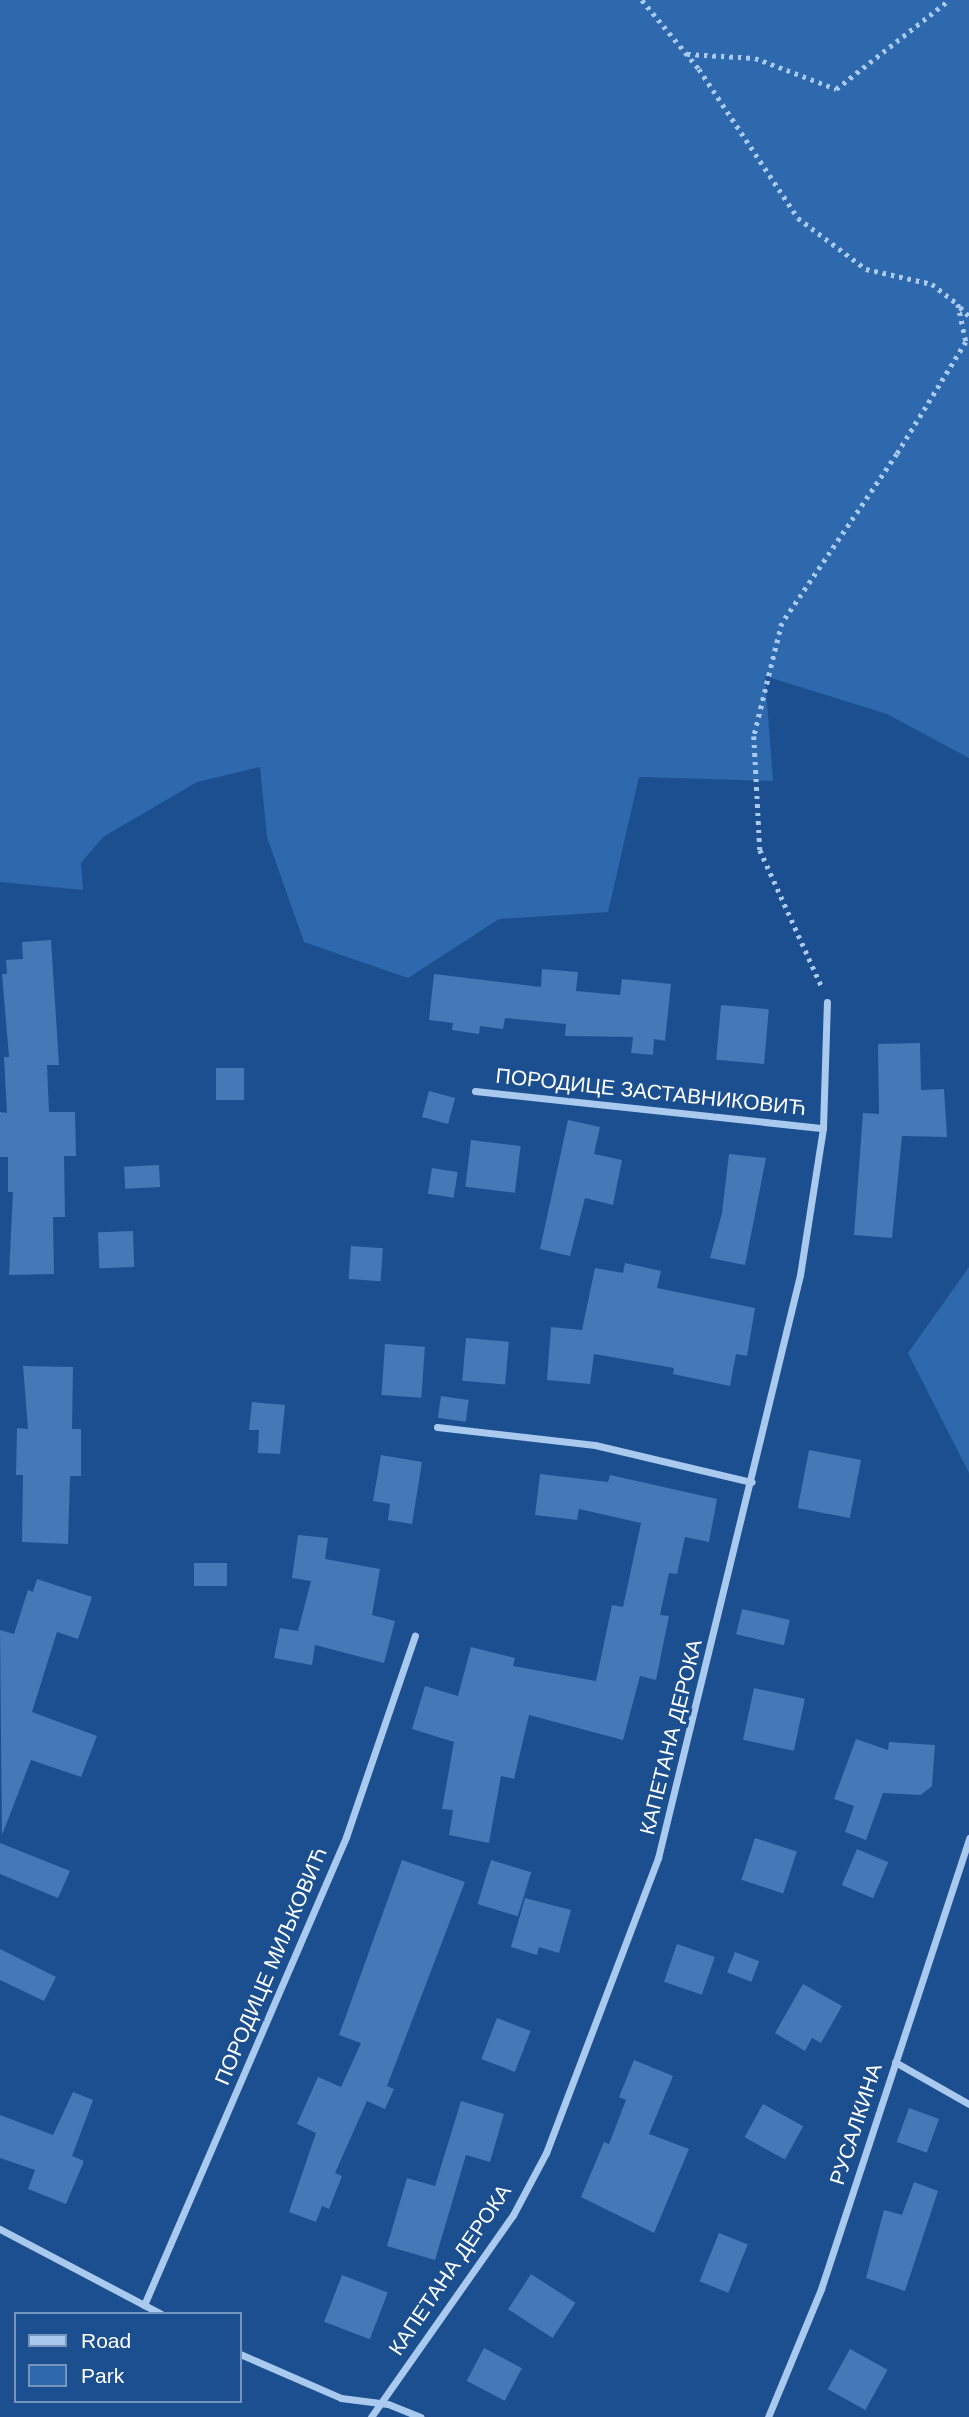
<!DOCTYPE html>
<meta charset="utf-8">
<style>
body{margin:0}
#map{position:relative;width:969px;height:2417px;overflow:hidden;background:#1b4f8f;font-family:Arial,sans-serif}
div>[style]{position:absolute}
.green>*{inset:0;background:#2e69ad}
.building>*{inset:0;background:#4478b7;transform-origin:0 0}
.path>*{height:4.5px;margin-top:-2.25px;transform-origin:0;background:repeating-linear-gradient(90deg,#a9c9ee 0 3.5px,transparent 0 8.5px)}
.minor>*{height:7px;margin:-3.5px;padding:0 3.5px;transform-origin:3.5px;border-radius:3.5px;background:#a9c9ee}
span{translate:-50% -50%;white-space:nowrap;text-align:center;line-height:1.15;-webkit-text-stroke:6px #1b4f8f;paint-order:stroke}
.street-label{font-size:21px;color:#fff}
.legend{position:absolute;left:14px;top:2312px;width:228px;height:91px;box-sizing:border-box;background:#1b4f8f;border:2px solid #7695bc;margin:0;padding:9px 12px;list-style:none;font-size:21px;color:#fff}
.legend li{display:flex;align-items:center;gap:14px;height:35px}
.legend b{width:35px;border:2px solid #7695bc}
</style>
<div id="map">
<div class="green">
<i style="clip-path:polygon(0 0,969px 0,969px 758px,887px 714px,765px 676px,773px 781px,639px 777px,608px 912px,499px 919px,408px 978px,304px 942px,267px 837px,260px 767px,197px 782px,103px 837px,81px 863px,83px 890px,0 882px)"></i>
<i style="clip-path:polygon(969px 1267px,969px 1473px,908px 1353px)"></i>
</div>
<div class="building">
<i style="clip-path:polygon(51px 940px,59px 1065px,47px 1065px,49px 1112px,75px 1112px,76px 1156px,64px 1156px,65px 1217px,53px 1217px,54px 1274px,9px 1275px,13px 1192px,8px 1192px,8px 1157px,0 1157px,0 1112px,7px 1113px,4px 1057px,9px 1057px,2px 974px,7px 974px,6px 960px,23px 959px,22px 942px)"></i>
<i style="clip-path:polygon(542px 969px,578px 972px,576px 991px,620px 995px,622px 979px,671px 984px,665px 1041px,654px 1039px,653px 1055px,631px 1053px,633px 1037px,565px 1036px,566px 1024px,505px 1018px,503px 1029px,480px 1026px,479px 1034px,452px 1030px,453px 1023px,429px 1020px,434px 974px,541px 987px)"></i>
<i style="left:721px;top:1005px;width:48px;height:55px;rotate:5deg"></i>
<i style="clip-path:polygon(920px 1043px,921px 1090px,944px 1089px,947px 1137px,902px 1136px,892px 1238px,854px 1235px,863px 1113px,879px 1114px,878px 1044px)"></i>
<i style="left:216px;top:1068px;width:28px;height:32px"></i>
<i style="left:429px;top:1091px;width:27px;height:27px;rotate:15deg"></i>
<i style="clip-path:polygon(568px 1120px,600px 1127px,594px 1154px,622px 1160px,613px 1205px,585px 1198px,570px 1256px,540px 1249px)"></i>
<i style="left:471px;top:1140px;width:50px;height:47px;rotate:7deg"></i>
<i style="clip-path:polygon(729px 1154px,766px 1158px,745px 1265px,710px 1258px,722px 1213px)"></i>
<i style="left:159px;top:1165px;width:22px;height:35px;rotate:87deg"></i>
<i style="left:432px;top:1168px;width:26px;height:26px;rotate:9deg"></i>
<i style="left:133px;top:1231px;width:36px;height:35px;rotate:88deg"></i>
<i style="left:351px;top:1246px;width:32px;height:33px;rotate:4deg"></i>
<i style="clip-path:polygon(625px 1263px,661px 1271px,657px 1288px,755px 1308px,747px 1356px,736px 1354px,730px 1386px,673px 1374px,674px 1368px,594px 1354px,590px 1384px,547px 1380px,551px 1327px,582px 1330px,595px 1268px,623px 1273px)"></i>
<i style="left:466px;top:1338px;width:43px;height:43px;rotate:5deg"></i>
<i style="left:385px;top:1344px;width:40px;height:51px;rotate:4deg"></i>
<i style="clip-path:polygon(23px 1366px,73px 1367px,72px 1429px,81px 1429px,81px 1476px,70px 1476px,68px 1544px,22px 1542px,23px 1475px,16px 1475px,17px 1428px,28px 1429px)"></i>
<i style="left:441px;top:1396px;width:28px;height:22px;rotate:8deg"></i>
<i style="clip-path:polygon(252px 1402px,285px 1405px,280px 1454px,258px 1453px,259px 1430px,249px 1430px)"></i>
<i style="left:809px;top:1450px;width:53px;height:59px;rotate:11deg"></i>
<i style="clip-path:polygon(381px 1455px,422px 1462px,412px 1524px,388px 1520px,390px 1504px,373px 1501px)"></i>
<i style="clip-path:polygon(540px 1474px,608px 1482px,610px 1475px,717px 1499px,709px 1542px,685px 1537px,677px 1574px,669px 1573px,660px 1615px,669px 1616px,656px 1680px,640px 1676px,623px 1740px,529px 1715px,514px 1779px,501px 1776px,489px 1843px,449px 1835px,453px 1810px,442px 1809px,454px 1742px,412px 1729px,425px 1686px,458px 1696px,471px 1647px,515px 1658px,513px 1666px,596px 1681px,612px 1605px,623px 1607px,641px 1523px,579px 1509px,577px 1520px,535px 1515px)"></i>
<i style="clip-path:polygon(298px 1535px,328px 1538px,325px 1559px,380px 1569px,372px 1615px,395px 1621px,384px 1663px,315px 1645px,312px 1665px,274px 1658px,280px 1628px,298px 1631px,311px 1581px,292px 1578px)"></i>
<i style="left:194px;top:1563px;width:33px;height:23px"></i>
<i style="clip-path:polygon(37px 1579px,92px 1597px,78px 1639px,57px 1632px,32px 1712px,97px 1736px,81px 1777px,31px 1760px,2px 1835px,0 1630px,14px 1634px,28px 1590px,33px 1592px)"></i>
<i style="left:742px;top:1609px;width:49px;height:26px;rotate:13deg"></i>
<i style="left:754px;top:1688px;width:52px;height:53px;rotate:12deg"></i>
<i style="clip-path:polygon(856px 1739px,888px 1750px,889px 1742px,935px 1745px,932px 1786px,921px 1795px,883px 1793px,866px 1840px,845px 1832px,854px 1806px,834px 1799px)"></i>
<i style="left:755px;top:1838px;width:44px;height:44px;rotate:18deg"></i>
<i style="clip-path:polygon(0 1843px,70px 1871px,58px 1898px,0 1874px)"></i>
<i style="left:857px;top:1849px;width:34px;height:39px;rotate:23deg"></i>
<i style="clip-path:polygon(402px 1860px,465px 1882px,387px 2086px,394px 2089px,385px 2109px,367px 2101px,335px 2173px,342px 2176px,329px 2209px,322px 2206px,316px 2222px,289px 2212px,316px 2133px,297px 2124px,318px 2077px,341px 2087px,361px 2043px,339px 2035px)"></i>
<i style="left:491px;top:1860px;width:42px;height:46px;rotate:17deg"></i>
<i style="clip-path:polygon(525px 1898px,571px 1910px,559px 1953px,539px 1947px,537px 1955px,511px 1947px)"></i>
<i style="left:677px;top:1944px;width:40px;height:40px;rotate:19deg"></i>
<i style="clip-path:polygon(0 1949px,56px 1977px,44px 2001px,0 1980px)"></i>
<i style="left:735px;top:1952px;width:26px;height:22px;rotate:21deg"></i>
<i style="clip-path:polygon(803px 1984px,842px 2006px,821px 2043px,812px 2038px,805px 2051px,775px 2033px)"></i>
<i style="left:497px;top:2018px;width:36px;height:44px;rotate:21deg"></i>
<i style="clip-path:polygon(634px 2060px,673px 2076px,649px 2134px,689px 2149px,654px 2233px,581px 2197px,604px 2142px,609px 2144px,626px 2100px,619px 2097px)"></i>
<i style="clip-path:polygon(73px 2092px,93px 2100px,72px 2156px,84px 2161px,66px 2204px,28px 2189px,35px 2170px,0 2158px,0 2115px,53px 2135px)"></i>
<i style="clip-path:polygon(461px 2101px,504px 2114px,490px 2162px,466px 2155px,435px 2260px,387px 2246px,407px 2178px,435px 2186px)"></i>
<i style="left:763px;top:2104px;width:46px;height:38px;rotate:29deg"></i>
<i style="left:909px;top:2108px;width:32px;height:36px;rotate:20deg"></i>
<i style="clip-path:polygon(914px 2182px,938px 2191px,905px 2291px,866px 2278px,884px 2210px,902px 2215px)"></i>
<i style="left:719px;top:2233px;width:31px;height:52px;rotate:22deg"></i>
<i style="left:531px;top:2274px;width:53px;height:42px;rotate:33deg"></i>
<i style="left:342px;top:2275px;width:49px;height:50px;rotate:21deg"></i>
<i style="left:484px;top:2348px;width:43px;height:37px;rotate:28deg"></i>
<i style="left:850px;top:2349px;width:43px;height:46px;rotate:29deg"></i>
</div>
<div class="path">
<i style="left:642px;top:0;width:89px;rotate:50.4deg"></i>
<i style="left:699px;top:69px;width:179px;rotate:56.4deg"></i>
<i style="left:798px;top:218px;width:85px;rotate:36.9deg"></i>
<i style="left:866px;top:269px;width:68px;rotate:12.8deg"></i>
<i style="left:932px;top:284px;width:33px;rotate:38deg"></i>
<i style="left:958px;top:304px;width:39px;rotate:78deg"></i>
<i style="left:966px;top:342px;width:132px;rotate:121.6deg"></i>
<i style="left:897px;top:454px;width:204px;rotate:124.2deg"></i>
<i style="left:782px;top:623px;width:116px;rotate:103.9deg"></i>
<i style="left:754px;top:736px;width:114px;rotate:87deg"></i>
<i style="left:760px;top:850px;width:150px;rotate:65.7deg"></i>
<i style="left:687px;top:54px;width:68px;rotate:3.4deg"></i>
<i style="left:755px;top:58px;width:87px;rotate:20.9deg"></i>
<i style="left:836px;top:89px;width:144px;rotate:-38.2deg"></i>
<i style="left:960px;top:307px;width:13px;rotate:45deg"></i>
</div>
<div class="minor">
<i style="left:475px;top:1091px;width:350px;rotate:6.1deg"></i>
<i style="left:437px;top:1427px;width:159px;rotate:6.5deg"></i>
<i style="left:595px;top:1445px;width:161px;rotate:13.3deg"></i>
<i style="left:895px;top:2062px;width:85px;rotate:29.6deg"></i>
<i style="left:0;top:2229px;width:182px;rotate:27.8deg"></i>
<i style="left:144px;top:2305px;width:510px;rotate:-66.65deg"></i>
<i style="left:346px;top:1837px;width:213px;rotate:-71.1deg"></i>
<i style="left:240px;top:2354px;width:110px;rotate:23.5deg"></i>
<i style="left:341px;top:2398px;width:47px;rotate:7.3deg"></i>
<i style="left:388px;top:2404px;width:35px;rotate:22deg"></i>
<i style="left:371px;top:2417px;width:247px;rotate:-54.9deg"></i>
<i style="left:513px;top:2215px;width:70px;rotate:-62deg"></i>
<i style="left:546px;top:2153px;width:316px;rotate:-69.2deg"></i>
<i style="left:658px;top:1858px;width:600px;rotate:-76.31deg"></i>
<i style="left:800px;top:1275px;width:149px;rotate:-81.1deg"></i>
<i style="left:823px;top:1128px;width:126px;rotate:-88.2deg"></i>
<i style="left:768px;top:2417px;width:139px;rotate:-67.5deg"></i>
<i style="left:821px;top:2289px;width:475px;rotate:-71.8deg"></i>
</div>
<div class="street-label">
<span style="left:651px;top:1092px;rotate:6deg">ПОРОДИЦЕ ЗАСТАВНИКОВИЋ</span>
<span style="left:671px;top:1737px;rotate:-76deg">КАПЕТАНА ДЕРОКА</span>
<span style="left:271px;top:1966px;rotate:-67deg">ПОРОДИЦЕ МИЉКОВИЋ</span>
<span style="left:856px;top:2124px;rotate:-72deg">РУСАЛКИНА</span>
<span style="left:450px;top:2270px;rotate:-56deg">КАПЕТАНА ДЕРОКА</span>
</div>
<ul class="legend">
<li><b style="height:9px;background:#a9c9ee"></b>Road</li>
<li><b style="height:19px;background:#2e69ad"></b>Park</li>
</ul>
</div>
